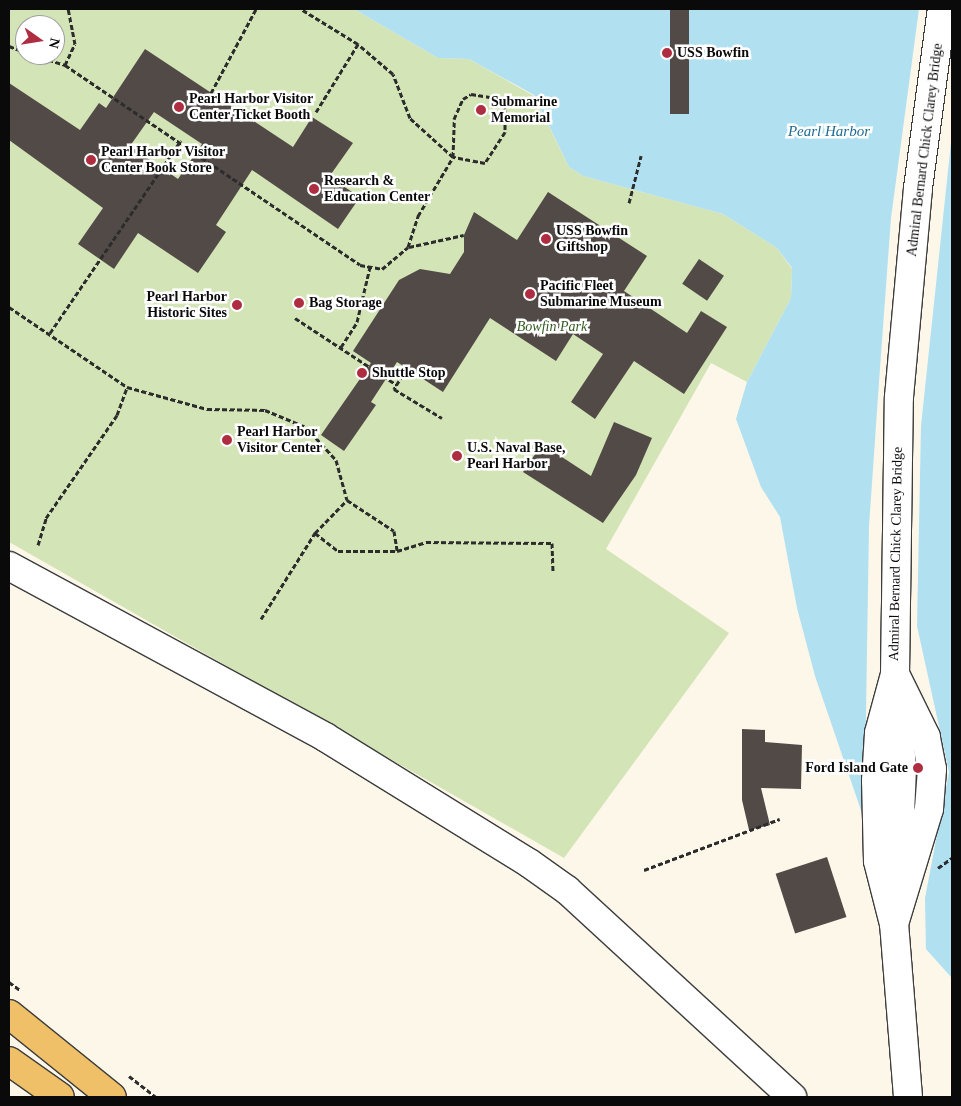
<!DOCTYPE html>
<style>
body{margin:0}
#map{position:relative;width:961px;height:1106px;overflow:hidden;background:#fdf7e9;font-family:Georgia,serif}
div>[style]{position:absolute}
.green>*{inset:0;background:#d3e4b6}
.water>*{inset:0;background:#b1e0f1}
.pier>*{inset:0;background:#fdf7e9}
.building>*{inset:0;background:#524a47;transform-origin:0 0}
.path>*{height:3px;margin-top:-1.5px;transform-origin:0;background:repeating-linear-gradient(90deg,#2c2c2c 0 5px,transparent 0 7.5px)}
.roads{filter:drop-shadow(1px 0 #3d3d3d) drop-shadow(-1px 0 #3d3d3d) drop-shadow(0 1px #3d3d3d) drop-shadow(0 -1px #3d3d3d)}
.minor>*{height:28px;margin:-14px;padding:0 14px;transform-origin:14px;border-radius:14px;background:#fff}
.major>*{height:28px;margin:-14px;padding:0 14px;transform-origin:14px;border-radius:14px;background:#efc068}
.dots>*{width:14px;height:14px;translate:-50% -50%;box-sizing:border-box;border:2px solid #fff;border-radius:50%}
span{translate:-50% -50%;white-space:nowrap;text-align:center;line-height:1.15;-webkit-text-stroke:5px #fff;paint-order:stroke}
.poi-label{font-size:14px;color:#0a0a0a;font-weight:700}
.left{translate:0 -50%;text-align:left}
.right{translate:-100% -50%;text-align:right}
.street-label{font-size:14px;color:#0a0a0a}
.park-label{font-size:14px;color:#335c20;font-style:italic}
.water-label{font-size:15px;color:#1e6b92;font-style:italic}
.frame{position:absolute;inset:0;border:10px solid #0a0a0a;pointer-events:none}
.north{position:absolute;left:15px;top:15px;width:50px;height:50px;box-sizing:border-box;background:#fff;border:1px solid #9d9d9d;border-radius:50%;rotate:103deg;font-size:14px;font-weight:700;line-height:20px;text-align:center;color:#0a0a0a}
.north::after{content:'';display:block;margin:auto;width:18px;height:22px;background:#af2d41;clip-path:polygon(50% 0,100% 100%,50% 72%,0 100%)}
</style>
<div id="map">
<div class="green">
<i style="clip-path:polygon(evenodd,9px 9px,354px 9px,438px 58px,469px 59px,534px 96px,569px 167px,583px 176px,723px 214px,777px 248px,792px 269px,791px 298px,747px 382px,711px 363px,606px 549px,729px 633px,564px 858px,9px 542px,9px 9px,25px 25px,55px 25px,55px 55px,25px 55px,25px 25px)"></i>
</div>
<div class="water">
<i style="clip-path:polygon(354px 9px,952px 9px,952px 978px,925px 948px,891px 898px,815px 676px,797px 608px,780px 517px,761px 487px,736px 419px,747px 382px,791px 298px,792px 268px,777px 248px,723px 214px,583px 176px,569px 167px,534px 95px,469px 59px,438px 58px)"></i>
</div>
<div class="pier">
<i style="clip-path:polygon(919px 9px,952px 9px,952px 133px,921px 426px,917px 626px,949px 772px,925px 898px,926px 953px,889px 899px,865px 775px,869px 526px,880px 368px,891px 218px)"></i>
</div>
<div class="building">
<i style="left:670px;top:9px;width:19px;height:105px"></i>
<i style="clip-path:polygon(evenodd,145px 49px,293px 147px,312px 117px,353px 143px,329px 177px,360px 197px,338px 229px,252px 170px,216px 225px,226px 232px,198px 273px,138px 233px,114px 269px,78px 244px,103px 208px,9px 140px,9px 83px,80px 130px,99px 103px,106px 108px,145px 49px,154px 112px,202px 144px,178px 179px,130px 146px,154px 112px)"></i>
<i style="clip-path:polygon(548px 192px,647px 256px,624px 291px,687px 333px,701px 311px,727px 327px,684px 394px,634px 361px,595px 419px,571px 402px,603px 354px,573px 334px,556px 361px,490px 318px,443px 392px,397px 362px,371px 402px,376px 405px,344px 451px,321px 435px,371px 363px,353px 351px,399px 280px,420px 269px,450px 274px,464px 252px,464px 235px,474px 212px,517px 240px)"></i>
<i style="left:699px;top:259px;width:30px;height:30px;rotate:34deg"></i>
<i style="clip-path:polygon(614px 422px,652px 438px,636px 475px,603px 523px,523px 472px,542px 444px,591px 476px)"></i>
<i style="clip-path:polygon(742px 729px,765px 730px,765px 742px,802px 745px,801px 789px,761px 788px,770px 825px,749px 830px,742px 800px)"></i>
<i style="left:827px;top:857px;width:63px;height:54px;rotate:72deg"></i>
</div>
<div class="path">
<i style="left:9px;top:46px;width:17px;rotate:21deg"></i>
<i style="left:34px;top:55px;width:33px;rotate:18deg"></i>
<i style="left:65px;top:65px;width:356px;rotate:34.1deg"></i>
<i style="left:360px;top:265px;width:22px;rotate:10deg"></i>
<i style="left:382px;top:269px;width:34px;rotate:-40deg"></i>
<i style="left:408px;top:247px;width:33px;rotate:-72deg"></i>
<i style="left:418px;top:216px;width:69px;rotate:-59.3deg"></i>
<i style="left:453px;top:157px;width:38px;rotate:-88deg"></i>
<i style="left:454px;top:119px;width:22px;rotate:-66deg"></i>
<i style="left:463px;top:99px;width:9px;rotate:-32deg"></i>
<i style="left:471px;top:94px;width:19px;rotate:9deg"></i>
<i style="left:490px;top:97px;width:12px;rotate:20deg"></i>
<i style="left:501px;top:101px;width:9px;rotate:63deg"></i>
<i style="left:505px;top:109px;width:23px;rotate:90deg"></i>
<i style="left:505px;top:132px;width:37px;rotate:123deg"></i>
<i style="left:485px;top:163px;width:33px;rotate:-169deg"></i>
<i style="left:453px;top:157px;width:58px;rotate:-137.8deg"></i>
<i style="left:410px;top:118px;width:47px;rotate:-111.1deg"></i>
<i style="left:393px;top:74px;width:46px;rotate:-139.4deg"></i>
<i style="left:358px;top:44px;width:67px;rotate:-148.4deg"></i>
<i style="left:65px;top:65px;width:23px;rotate:-65deg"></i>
<i style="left:75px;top:44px;width:36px;rotate:-101deg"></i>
<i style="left:211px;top:93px;width:95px;rotate:-61.8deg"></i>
<i style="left:316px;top:112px;width:80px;rotate:-58.3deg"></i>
<i style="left:629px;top:203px;width:49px;rotate:-75.7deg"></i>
<i style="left:409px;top:247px;width:56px;rotate:-12.3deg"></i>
<i style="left:9px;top:307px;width:143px;rotate:34.1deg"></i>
<i style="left:127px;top:387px;width:83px;rotate:15.4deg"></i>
<i style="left:207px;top:409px;width:58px;rotate:1deg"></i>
<i style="left:265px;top:410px;width:44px;rotate:22.5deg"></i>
<i style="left:306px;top:427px;width:45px;rotate:47.7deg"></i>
<i style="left:336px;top:460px;width:41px;rotate:74.6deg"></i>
<i style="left:347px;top:500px;width:56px;rotate:33.4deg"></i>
<i style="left:394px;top:531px;width:20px;rotate:81deg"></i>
<i style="left:397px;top:551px;width:30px;rotate:-17deg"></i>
<i style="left:426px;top:542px;width:126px;rotate:0.5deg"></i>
<i style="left:552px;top:543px;width:28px;rotate:88deg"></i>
<i style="left:295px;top:318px;width:122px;rotate:33.3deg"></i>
<i style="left:50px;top:333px;width:233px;rotate:-55.8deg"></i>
<i style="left:341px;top:347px;width:30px;rotate:-57deg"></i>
<i style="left:357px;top:322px;width:57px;rotate:-76.7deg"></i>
<i style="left:407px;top:368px;width:25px;rotate:122deg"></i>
<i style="left:394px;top:389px;width:56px;rotate:31.1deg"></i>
<i style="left:315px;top:533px;width:46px;rotate:-45.9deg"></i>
<i style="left:38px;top:545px;width:28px;rotate:-73deg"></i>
<i style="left:46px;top:518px;width:125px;rotate:-55.4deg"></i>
<i style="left:117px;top:415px;width:30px;rotate:-70deg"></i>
<i style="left:261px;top:619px;width:102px;rotate:-57.9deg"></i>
<i style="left:315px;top:533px;width:29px;rotate:38deg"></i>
<i style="left:338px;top:551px;width:59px"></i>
<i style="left:938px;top:868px;width:17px;rotate:-36deg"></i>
<i style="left:644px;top:870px;width:145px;rotate:-20.6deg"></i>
<i style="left:9px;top:982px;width:14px;rotate:36deg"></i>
<i style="left:129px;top:1076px;width:34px;rotate:38deg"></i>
</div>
<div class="roads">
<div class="minor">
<i style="left:9px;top:566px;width:359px;rotate:28.4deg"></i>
<i style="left:325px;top:737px;width:240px;rotate:31.7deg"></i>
<i style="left:529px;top:863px;width:47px;rotate:35.4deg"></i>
<i style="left:567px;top:890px;width:306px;rotate:42.6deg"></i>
<i style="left:896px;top:692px;width:76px;rotate:85.5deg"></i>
<i style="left:902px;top:768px;width:116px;rotate:92.5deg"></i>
<i style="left:894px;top:924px;width:120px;rotate:-73.1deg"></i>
<i style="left:929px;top:809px;width:40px;rotate:-85.7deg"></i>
<i style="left:932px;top:769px;width:33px;rotate:-101deg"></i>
<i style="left:926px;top:737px;width:70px;rotate:-116.2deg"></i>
<i style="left:908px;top:1097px;width:174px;rotate:-94.6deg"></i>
<i style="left:894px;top:924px;width:65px;rotate:-104.3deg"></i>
<i style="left:878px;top:861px;width:80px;rotate:-91.4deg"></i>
<i style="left:876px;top:781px;width:48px;rotate:-86.4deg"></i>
<i style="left:879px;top:733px;width:61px;rotate:-74.8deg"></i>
<i style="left:895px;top:674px;width:277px;rotate:-89.2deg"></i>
<i style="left:899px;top:397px;width:210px;rotate:-84.8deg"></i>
<i style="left:918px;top:188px;width:181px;rotate:-82.4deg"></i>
</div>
<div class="major">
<i style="left:9px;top:1014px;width:132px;rotate:38.9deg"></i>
<i style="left:9px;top:1061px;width:62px;rotate:35.2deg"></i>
</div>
</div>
<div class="dots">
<i style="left:667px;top:53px;background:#af2d41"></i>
<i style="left:179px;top:107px;background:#af2d41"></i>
<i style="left:481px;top:110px;background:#af2d41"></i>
<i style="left:91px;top:160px;background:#af2d41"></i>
<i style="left:314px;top:189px;background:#af2d41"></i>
<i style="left:546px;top:239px;background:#af2d41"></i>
<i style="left:530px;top:294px;background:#af2d41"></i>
<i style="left:299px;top:303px;background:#af2d41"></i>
<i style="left:237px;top:305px;background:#af2d41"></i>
<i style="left:362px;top:373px;background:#af2d41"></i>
<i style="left:227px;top:440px;background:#af2d41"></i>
<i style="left:457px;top:456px;background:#af2d41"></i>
<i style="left:918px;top:768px;background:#af2d41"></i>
</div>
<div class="poi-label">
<span class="left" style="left:677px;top:53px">USS Bowfin</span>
<span class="left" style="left:189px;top:107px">Pearl Harbor Visitor<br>Center Ticket Booth</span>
<span class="left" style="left:491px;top:110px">Submarine<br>Memorial</span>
<span class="left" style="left:101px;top:160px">Pearl Harbor Visitor<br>Center Book Store</span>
<span class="left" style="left:324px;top:189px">Research &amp;<br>Education Center</span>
<span class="left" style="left:556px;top:239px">USS Bowfin<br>Giftshop</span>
<span class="left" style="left:540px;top:294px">Pacific Fleet<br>Submarine Museum</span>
<span class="right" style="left:227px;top:305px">Pearl Harbor<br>Historic Sites</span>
<span class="left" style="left:309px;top:303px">Bag Storage</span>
<span class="left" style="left:372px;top:373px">Shuttle Stop</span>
<span class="left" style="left:237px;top:440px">Pearl Harbor<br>Visitor Center</span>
<span class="left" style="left:467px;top:456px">U.S. Naval Base,<br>Pearl Harbor</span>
<span class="right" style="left:908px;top:768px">Ford Island Gate</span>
</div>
<div class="street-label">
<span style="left:925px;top:150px;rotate:-83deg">Admiral Bernard Chick Clarey Bridge</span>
<span style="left:896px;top:554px;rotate:-89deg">Admiral Bernard Chick Clarey Bridge</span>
</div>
<div class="park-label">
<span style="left:552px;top:327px">Bowfin Park</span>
</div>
<div class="water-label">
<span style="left:829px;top:132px">Pearl Harbor</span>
</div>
<div class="frame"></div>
<div class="north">N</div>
</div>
